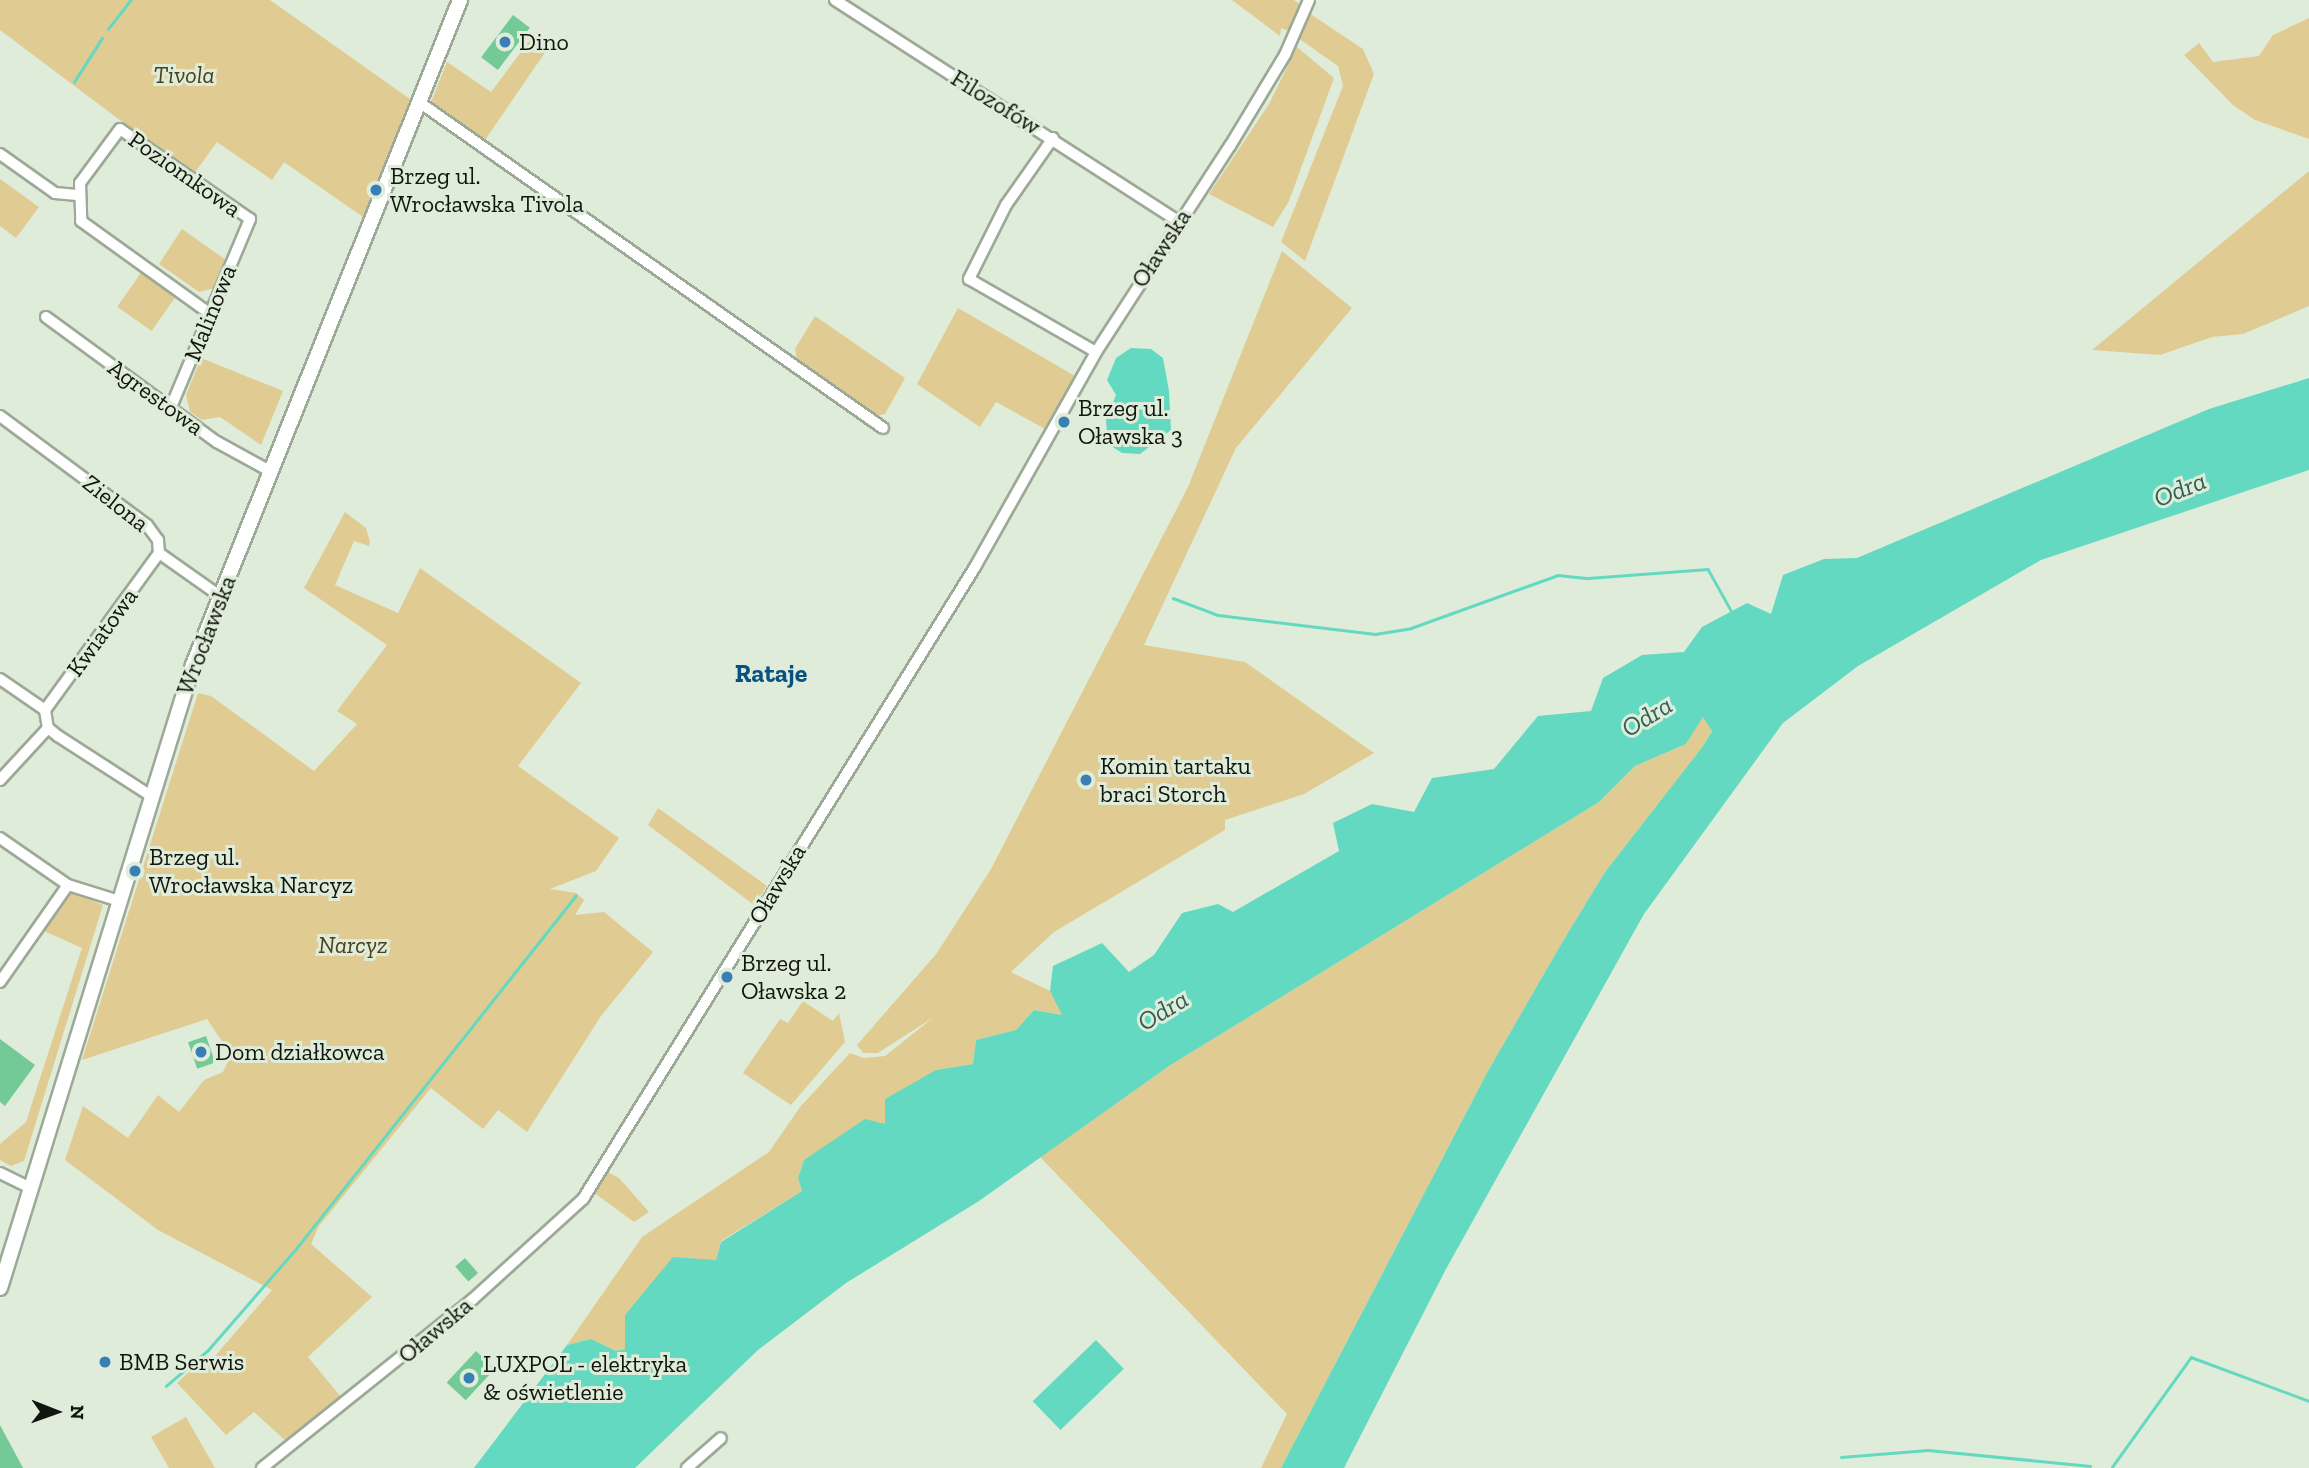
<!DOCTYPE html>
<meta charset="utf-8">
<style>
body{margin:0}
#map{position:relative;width:2309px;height:1468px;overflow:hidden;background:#dfecd9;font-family:"Zilla Slab",serif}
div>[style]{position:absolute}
.green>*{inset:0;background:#e0cc92;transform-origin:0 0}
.water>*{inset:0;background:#63d9c1;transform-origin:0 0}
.stream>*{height:2.5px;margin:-1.25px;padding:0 1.25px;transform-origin:1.25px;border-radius:1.25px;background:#63d9c1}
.building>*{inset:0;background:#73ca96;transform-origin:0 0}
.roads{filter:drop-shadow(2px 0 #9da997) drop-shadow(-2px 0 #9da997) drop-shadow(0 2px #9da997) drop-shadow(0 -2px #9da997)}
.street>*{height:10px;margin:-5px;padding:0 5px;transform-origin:5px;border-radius:5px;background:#fff}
.secondary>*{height:14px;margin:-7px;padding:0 7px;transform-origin:7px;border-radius:7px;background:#fff}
.dots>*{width:19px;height:19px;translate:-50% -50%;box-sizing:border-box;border:4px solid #dfecd9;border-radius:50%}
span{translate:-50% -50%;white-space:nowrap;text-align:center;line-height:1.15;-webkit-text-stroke:6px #dfecd9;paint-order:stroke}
.poi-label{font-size:24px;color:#10150e}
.left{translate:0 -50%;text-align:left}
.park-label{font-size:24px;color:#4c401a;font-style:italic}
.street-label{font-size:24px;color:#10150e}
.water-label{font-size:26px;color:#2e6055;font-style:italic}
.neighbourhood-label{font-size:26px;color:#075280;font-weight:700}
.north{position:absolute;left:21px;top:1377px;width:70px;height:70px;-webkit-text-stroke:5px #dfecd9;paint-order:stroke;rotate:91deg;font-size:19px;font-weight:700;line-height:28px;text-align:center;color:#10150e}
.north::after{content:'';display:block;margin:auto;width:24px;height:32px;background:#10150e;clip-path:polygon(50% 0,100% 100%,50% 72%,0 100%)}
</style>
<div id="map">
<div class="green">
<i style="clip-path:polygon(0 0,270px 0,410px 99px,363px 217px,284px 162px,272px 180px,217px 142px,193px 175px,0 30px)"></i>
<i style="clip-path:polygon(1232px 0,1294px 0,1301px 5px,1289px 31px,1281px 28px,1280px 36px)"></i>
<i style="clip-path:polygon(1309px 13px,1363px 49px,1374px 74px,1305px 261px,1281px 242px,1343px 86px,1338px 66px,1298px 38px)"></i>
<i style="clip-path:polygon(2309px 18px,2309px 139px,2255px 120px,2233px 105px,2184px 55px,2199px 43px,2213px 62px,2259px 56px,2273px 35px)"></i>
<i style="clip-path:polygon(530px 40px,546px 51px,483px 143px,431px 102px,447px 62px,491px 92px)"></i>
<i style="clip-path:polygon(1297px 47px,1334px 78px,1289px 201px,1273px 227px,1209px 194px,1269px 104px)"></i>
<i style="clip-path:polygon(2309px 171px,2309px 306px,2243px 334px,2212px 337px,2160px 355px,2092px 350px)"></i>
<i style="clip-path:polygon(0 179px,39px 207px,16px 238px,0 226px)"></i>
<i style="clip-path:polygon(182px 229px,226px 260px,215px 288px,199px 292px,159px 264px)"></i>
<i style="clip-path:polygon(1282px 251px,1352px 308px,1236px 448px,1144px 645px,1245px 662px,1374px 753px,1304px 794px,1225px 820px,1225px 830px,1054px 932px,1011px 972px,1050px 991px,1063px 1015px,1034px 1010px,1016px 1030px,976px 1040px,973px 1064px,936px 1070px,885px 1125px,804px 1160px,798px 1178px,802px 1191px,721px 1241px,716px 1261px,625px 1349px,616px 1351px,591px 1339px,567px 1345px,642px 1237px,769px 1152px,800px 1107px,850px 1053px,864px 1058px,885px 1056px,934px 1017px,878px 1053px,863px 1053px,857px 1045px,937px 953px,991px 869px,1188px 487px)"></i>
<i style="left:143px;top:270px;width:42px;height:45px;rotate:35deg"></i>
<i style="clip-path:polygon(958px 308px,1075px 376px,1045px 429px,996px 402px,980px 427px,917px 384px)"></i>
<i style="clip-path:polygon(815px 316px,905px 378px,885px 414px,876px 416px,797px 360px,795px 349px)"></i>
<i style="clip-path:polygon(201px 358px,283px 391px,261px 445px,220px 417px,202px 420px,190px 412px,186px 395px)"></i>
<i style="clip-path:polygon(345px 512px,366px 528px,370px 542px,369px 546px,354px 541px,335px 585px,398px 613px,420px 568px,581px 683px,518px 766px,619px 838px,596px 871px,550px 889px,576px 893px,584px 900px,575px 915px,604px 912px,653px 952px,601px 1016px,527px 1132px,498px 1110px,483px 1129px,431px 1088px,319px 1226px,311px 1244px,372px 1297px,308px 1357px,341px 1397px,286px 1441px,254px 1412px,226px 1435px,177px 1383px,191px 1370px,203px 1370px,272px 1290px,158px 1230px,65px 1160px,83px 1106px,128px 1138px,158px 1095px,179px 1112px,204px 1080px,223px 1072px,231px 1055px,207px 1019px,82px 1060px,198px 693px,211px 696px,314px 771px,357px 724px,337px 711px,387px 645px,304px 588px)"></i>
<i style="clip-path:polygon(1703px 716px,1712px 730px,1703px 746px,1605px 872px,1563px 941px,1488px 1071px,1281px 1468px,1261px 1468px,1287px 1414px,1040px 1157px,1169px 1066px,1599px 802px,1635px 766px,1686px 744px)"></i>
<i style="clip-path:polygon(658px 808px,767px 886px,754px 905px,648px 825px)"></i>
<i style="clip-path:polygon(71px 892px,103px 905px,24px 1161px,11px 1166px,0 1160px,0 1144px,26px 1122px,82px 948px,44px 931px)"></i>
<i style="clip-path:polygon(803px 1001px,833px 1021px,839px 1013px,845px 1042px,791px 1105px,743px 1073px,780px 1019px,788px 1023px)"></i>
<i style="clip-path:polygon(604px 1170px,619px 1178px,649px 1212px,634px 1222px,593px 1192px)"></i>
<i style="clip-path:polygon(186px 1417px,215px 1468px,169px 1468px,151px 1437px)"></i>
</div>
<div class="water">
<i style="clip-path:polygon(1131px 348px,1151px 349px,1163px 358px,1169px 391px,1171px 430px,1140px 454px,1122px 453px,1108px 444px,1106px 420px,1116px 395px,1107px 380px,1116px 358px)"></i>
<i style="clip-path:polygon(2309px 378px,2309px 470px,2041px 560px,1858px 666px,1783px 723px,1644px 914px,1446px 1269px,1344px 1468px,1281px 1468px,1488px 1071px,1563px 941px,1605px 872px,1703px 746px,1712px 731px,1703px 717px,1686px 744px,1635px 766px,1599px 802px,1169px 1066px,979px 1201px,846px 1283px,758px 1350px,635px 1468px,474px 1468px,567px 1345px,591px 1339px,616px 1351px,625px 1349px,625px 1315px,673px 1257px,716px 1260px,721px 1242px,802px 1191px,798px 1178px,804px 1160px,865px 1119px,885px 1124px,885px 1099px,936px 1070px,973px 1064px,976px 1040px,1016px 1030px,1034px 1010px,1062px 1015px,1050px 991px,1053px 966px,1102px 943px,1129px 972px,1154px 955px,1182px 913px,1218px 904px,1233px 912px,1339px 851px,1333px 823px,1372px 804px,1414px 812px,1432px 778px,1494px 769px,1538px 716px,1591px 711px,1603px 678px,1642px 655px,1684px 652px,1702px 627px,1747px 603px,1771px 614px,1783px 575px,1824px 559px,1857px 558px,2209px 409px)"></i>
<i style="left:1096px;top:1340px;width:40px;height:88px;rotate:46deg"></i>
</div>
<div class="stream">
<i style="left:108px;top:29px;width:37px;rotate:-52deg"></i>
<i style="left:74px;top:82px;width:52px;rotate:-57.5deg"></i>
<i style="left:1173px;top:598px;width:48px;rotate:20.7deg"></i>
<i style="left:1218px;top:615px;width:158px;rotate:6.9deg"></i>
<i style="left:1375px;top:634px;width:36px;rotate:-9deg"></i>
<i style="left:1411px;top:628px;width:156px;rotate:-19.8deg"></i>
<i style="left:1558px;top:575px;width:30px;rotate:6deg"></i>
<i style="left:1588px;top:578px;width:120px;rotate:-4.3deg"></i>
<i style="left:1708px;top:569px;width:51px;rotate:60.9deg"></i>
<i style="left:166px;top:1386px;width:55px;rotate:-40.6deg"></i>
<i style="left:208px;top:1350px;width:133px;rotate:-49deg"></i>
<i style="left:295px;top:1250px;width:452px;rotate:-51.6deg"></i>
<i style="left:1841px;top:1457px;width:87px;rotate:-4.6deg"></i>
<i style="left:1928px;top:1450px;width:163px;rotate:5.6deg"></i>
<i style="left:2112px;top:1467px;width:135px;rotate:-54.3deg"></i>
<i style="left:2191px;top:1357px;width:126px;rotate:20.4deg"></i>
</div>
<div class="building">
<i style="left:513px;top:15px;width:21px;height:53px;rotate:37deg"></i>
<i style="left:206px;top:1036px;width:28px;height:19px;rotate:71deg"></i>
<i style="clip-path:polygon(0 1039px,35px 1065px,5px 1106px,0 1102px)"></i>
<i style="left:465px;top:1258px;width:20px;height:13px;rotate:49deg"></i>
<i style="left:476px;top:1351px;width:26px;height:43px;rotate:43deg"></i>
<i style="clip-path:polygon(0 1425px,23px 1468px,0 1468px)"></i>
</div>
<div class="roads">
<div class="street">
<i style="left:835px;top:0;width:408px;rotate:32.8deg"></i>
<i style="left:419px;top:102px;width:567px;rotate:35.09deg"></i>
<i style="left:1053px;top:138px;width:82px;rotate:125deg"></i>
<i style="left:1006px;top:205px;width:83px;rotate:116.6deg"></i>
<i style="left:969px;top:279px;width:146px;rotate:29.9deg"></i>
<i style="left:0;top:154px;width:67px;rotate:35.3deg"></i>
<i style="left:55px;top:193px;width:22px;rotate:5deg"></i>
<i style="left:46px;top:317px;width:212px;rotate:36.2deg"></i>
<i style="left:217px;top:442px;width:60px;rotate:28.7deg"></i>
<i style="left:171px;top:407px;width:204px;rotate:-67.2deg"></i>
<i style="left:250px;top:219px;width:158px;rotate:-145.3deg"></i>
<i style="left:120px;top:129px;width:67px;rotate:126.5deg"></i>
<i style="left:80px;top:183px;width:38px;rotate:88deg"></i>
<i style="left:81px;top:221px;width:158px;rotate:35.7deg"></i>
<i style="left:0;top:416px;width:183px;rotate:36.6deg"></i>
<i style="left:147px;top:525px;width:19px;rotate:54deg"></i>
<i style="left:158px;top:540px;width:13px;rotate:86deg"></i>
<i style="left:159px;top:553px;width:75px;rotate:35.2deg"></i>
<i style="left:0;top:679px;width:55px;rotate:34.6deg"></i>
<i style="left:45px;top:710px;width:18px;rotate:81deg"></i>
<i style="left:48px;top:728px;width:13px;rotate:39deg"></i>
<i style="left:58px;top:736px;width:111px;rotate:32.8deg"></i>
<i style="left:45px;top:710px;width:194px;rotate:-54deg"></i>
<i style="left:0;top:780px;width:71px;rotate:-47.3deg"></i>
<i style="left:0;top:838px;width:83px;rotate:34.7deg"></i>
<i style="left:68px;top:885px;width:53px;rotate:17.4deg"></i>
<i style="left:0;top:982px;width:118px;rotate:-55deg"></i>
<i style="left:0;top:1173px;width:34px;rotate:26deg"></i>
<i style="left:262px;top:1468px;width:270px;rotate:-38.7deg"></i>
<i style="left:473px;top:1299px;width:149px;rotate:-42.3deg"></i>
<i style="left:583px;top:1199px;width:744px;rotate:-58.19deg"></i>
<i style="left:975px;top:567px;width:247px;rotate:-60.6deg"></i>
<i style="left:1096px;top:352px;width:246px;rotate:-57deg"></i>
<i style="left:1230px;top:146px;width:106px;rotate:-58.9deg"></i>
<i style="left:1285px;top:55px;width:60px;rotate:-66.4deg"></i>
<i style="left:687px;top:1468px;width:45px;rotate:-41.4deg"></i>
</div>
<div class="secondary">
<i style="left:0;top:1288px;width:652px;rotate:-72.79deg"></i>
<i style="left:193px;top:665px;width:717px;rotate:-68.12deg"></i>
</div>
</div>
<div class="dots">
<i style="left:505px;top:42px;background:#387fb4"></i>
<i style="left:376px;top:190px;background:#387fb4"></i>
<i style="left:1064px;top:422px;background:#387fb4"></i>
<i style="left:1086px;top:780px;background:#387fb4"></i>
<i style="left:135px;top:871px;background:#387fb4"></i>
<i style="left:727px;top:977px;background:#387fb4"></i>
<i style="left:201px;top:1052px;background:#387fb4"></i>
<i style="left:105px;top:1362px;background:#387fb4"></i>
<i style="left:469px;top:1378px;background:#387fb4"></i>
</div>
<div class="poi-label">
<span class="left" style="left:519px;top:42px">Dino</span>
<span class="left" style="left:390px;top:190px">Brzeg ul.<br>Wrocławska Tivola</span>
<span class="left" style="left:1078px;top:422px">Brzeg ul.<br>Oławska 3</span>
<span class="left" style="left:1100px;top:780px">Komin tartaku<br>braci Storch</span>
<span class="left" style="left:149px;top:871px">Brzeg ul.<br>Wrocławska Narcyz</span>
<span class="left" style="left:741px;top:977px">Brzeg ul.<br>Oławska 2</span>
<span class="left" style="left:215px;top:1052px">Dom działkowca</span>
<span class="left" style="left:119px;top:1362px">BMB Serwis</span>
<span class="left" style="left:483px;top:1378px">LUXPOL - elektryka<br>&amp; oświetlenie</span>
</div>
<div class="park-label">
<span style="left:184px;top:75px">Tivola</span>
<span style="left:353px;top:945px">Narcyz</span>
</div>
<div class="street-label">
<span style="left:996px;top:102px;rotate:32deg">Filozofów</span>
<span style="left:185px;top:174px;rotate:35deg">Poziomkowa</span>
<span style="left:1161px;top:248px;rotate:-57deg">Oławska</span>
<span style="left:210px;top:313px;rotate:-68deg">Malinowa</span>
<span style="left:156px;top:397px;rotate:36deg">Agrestowa</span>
<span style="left:116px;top:503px;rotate:38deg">Zielona</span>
<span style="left:102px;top:632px;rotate:-54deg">Kwiatowa</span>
<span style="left:206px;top:635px;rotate:-69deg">Wrocławska</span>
<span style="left:777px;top:884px;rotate:-59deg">Oławska</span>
<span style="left:435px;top:1330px;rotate:-40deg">Oławska</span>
</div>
<div class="water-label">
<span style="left:2180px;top:490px;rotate:-22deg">Odra</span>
<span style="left:1647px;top:717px;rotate:-31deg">Odra</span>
<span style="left:1163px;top:1011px;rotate:-31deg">Odra</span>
</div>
<div class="neighbourhood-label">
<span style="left:771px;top:674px">Rataje</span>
</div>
<div class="north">N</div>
</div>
